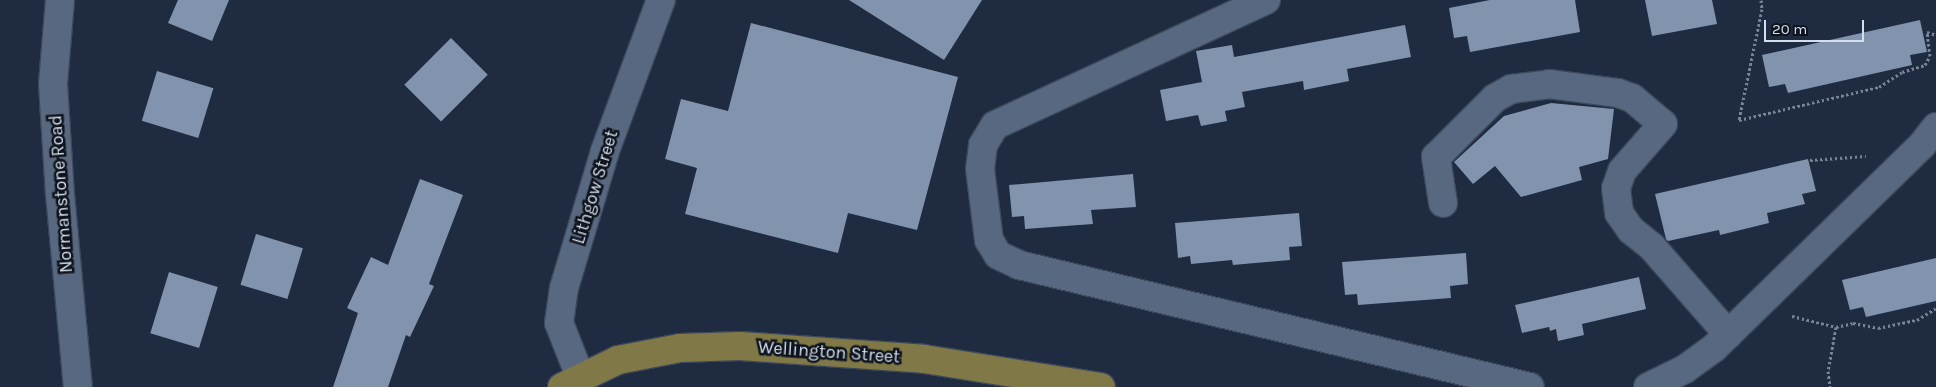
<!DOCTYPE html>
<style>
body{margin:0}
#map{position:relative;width:1936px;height:387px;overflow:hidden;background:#1e2b41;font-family:Karla,sans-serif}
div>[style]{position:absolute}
.building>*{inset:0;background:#8293ad;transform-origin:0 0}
.path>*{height:3px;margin-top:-1.5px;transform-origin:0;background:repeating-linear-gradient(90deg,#788396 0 2.5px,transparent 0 5px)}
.roads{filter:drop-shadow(1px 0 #3d485a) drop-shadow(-1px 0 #3d485a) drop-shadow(0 1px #3d485a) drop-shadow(0 -1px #3d485a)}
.minor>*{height:28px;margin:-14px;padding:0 14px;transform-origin:14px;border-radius:14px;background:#586880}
.major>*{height:28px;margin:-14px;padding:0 14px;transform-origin:14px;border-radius:14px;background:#807846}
span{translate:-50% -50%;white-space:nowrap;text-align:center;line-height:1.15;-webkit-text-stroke:5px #0e141d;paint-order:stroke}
.street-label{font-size:18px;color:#d5deed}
.scale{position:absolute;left:1764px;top:20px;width:100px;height:22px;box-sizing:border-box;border:2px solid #d5deed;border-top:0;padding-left:6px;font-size:15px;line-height:18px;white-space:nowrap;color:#d5deed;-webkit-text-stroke:4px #0e141d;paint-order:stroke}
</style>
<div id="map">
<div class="building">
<i style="clip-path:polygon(178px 0,229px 0,212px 41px,168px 23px)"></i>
<i style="clip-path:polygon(849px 0,982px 0,944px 60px)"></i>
<i style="clip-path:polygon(1490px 0,1575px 0,1580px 32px,1470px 52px,1467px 36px,1454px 38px,1449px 8px)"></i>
<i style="clip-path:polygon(1645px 0,1712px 0,1717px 24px,1652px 36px)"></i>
<i style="clip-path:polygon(1920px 20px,1927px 52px,1910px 55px,1912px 65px,1788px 93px,1785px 84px,1769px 87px,1762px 55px)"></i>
<i style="clip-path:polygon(751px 23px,958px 77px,917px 230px,848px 213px,838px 253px,685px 214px,697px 168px,665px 159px,681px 99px,728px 111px)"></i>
<i style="clip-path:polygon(1405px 25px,1411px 57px,1347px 69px,1349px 81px,1304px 90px,1303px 81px,1242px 92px,1245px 107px,1225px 111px,1227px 121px,1201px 126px,1198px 115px,1166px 121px,1160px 90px,1202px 82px,1196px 51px,1232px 45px,1234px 57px)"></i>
<i style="left:451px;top:38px;width:52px;height:66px;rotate:45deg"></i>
<i style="left:157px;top:71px;width:59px;height:52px;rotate:17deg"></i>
<i style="clip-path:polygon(1551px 103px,1614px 109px,1608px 159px,1579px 167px,1582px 180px,1521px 197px,1495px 166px,1473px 184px,1454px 162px,1504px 116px)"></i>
<i style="clip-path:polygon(1808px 159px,1816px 191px,1802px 194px,1805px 204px,1767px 213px,1769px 223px,1720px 235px,1719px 230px,1668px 241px,1666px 239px,1655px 194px)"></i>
<i style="clip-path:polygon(1133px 174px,1136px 207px,1091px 210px,1093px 224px,1025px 229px,1024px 216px,1012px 217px,1009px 185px)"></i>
<i style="clip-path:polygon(420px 179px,463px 195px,429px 284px,434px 286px,410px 337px,406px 335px,388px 387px,333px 387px,358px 313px,347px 308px,371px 257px,388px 265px)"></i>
<i style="clip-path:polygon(1299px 213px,1302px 246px,1289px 247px,1290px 260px,1233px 265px,1232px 260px,1191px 264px,1190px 256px,1178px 258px,1175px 223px)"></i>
<i style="left:256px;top:234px;width:49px;height:53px;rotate:17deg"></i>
<i style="clip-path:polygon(1466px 253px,1468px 284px,1450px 286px,1451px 298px,1358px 305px,1357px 294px,1345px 295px,1342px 262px)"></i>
<i style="clip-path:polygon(1936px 258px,1936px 301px,1866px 317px,1863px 307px,1850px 310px,1842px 280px)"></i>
<i style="left:169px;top:272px;width:51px;height:64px;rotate:17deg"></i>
<i style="clip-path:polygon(1639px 277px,1646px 309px,1582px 324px,1584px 335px,1558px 341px,1556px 329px,1550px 331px,1549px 327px,1522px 333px,1515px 305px)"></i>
</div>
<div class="path">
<i style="left:1761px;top:0;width:9px;rotate:84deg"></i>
<i style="left:1762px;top:9px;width:113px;rotate:101.7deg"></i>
<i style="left:1739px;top:120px;width:144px;rotate:-13.3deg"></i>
<i style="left:1879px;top:87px;width:27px;rotate:-33deg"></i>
<i style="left:1902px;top:72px;width:24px;rotate:-17deg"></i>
<i style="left:1925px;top:65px;width:10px;rotate:-61deg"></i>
<i style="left:1930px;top:56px;width:24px;rotate:-97deg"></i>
<i style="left:1927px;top:32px;width:9px;rotate:18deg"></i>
<i style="left:1810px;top:160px;width:56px;rotate:-4.1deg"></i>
<i style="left:1792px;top:316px;width:45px;rotate:14deg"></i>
<i style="left:1836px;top:327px;width:45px;rotate:100.3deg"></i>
<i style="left:1828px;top:371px;width:16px;rotate:83deg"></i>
<i style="left:1836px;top:327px;width:17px;rotate:-13deg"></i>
<i style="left:1853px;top:323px;width:25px;rotate:11deg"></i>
<i style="left:1878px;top:328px;width:40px;rotate:-12deg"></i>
<i style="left:1917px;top:320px;width:22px;rotate:-32deg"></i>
</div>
<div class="roads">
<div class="minor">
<i style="left:60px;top:0;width:84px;rotate:94.8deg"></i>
<i style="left:53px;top:84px;width:110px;rotate:86.4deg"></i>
<i style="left:60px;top:194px;width:194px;rotate:84.7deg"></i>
<i style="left:1266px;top:0;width:298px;rotate:155.2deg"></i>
<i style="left:995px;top:125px;width:23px;rotate:121deg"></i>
<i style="left:983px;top:145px;width:24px;rotate:97deg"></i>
<i style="left:980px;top:169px;width:72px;rotate:82.8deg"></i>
<i style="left:989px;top:240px;width:17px;rotate:59deg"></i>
<i style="left:998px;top:255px;width:23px;rotate:25deg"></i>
<i style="left:1019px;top:265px;width:525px;rotate:13.43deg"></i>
<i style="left:1443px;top:203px;width:47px;rotate:-98.7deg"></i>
<i style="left:1436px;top:157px;width:83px;rotate:-45deg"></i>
<i style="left:1495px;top:98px;width:18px;rotate:-29deg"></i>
<i style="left:1511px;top:89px;width:38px;rotate:-7deg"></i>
<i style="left:1549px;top:84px;width:70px;rotate:7.4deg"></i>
<i style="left:1618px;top:93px;width:15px;rotate:20deg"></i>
<i style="left:1632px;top:98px;width:40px;rotate:40deg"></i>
<i style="left:1663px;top:124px;width:62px;rotate:131.1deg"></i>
<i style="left:1622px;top:171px;width:18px;rotate:109deg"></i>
<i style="left:1616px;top:188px;width:25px;rotate:83deg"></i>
<i style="left:1619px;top:213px;width:21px;rotate:55deg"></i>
<i style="left:1631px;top:230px;width:27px;rotate:39deg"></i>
<i style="left:1652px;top:247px;width:116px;rotate:48.9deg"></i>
<i style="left:580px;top:376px;width:57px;rotate:-111.6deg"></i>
<i style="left:559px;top:323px;width:35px;rotate:-82deg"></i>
<i style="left:564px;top:288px;width:143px;rotate:-73.3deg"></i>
<i style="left:605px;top:151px;width:161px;rotate:-69.7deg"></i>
<i style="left:1648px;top:387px;width:41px;rotate:-25.9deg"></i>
<i style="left:1685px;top:369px;width:36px;rotate:-36deg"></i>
<i style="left:1714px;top:348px;width:291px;rotate:-44.3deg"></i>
<i style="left:1922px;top:145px;width:23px;rotate:-52deg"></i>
</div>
<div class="major">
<i style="left:562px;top:387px;width:62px;rotate:-25.7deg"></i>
<i style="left:618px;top:360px;width:63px;rotate:-11deg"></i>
<i style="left:680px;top:348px;width:60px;rotate:-1.9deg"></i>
<i style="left:740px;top:346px;width:184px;rotate:4deg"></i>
<i style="left:924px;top:359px;width:179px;rotate:9deg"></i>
</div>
</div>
<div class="street-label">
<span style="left:595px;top:187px;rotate:-73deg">Lithgow Street</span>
<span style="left:61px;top:194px;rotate:-94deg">Normanstone Road</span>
<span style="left:829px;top:352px;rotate:4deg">Wellington Street</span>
</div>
<div class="scale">20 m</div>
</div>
